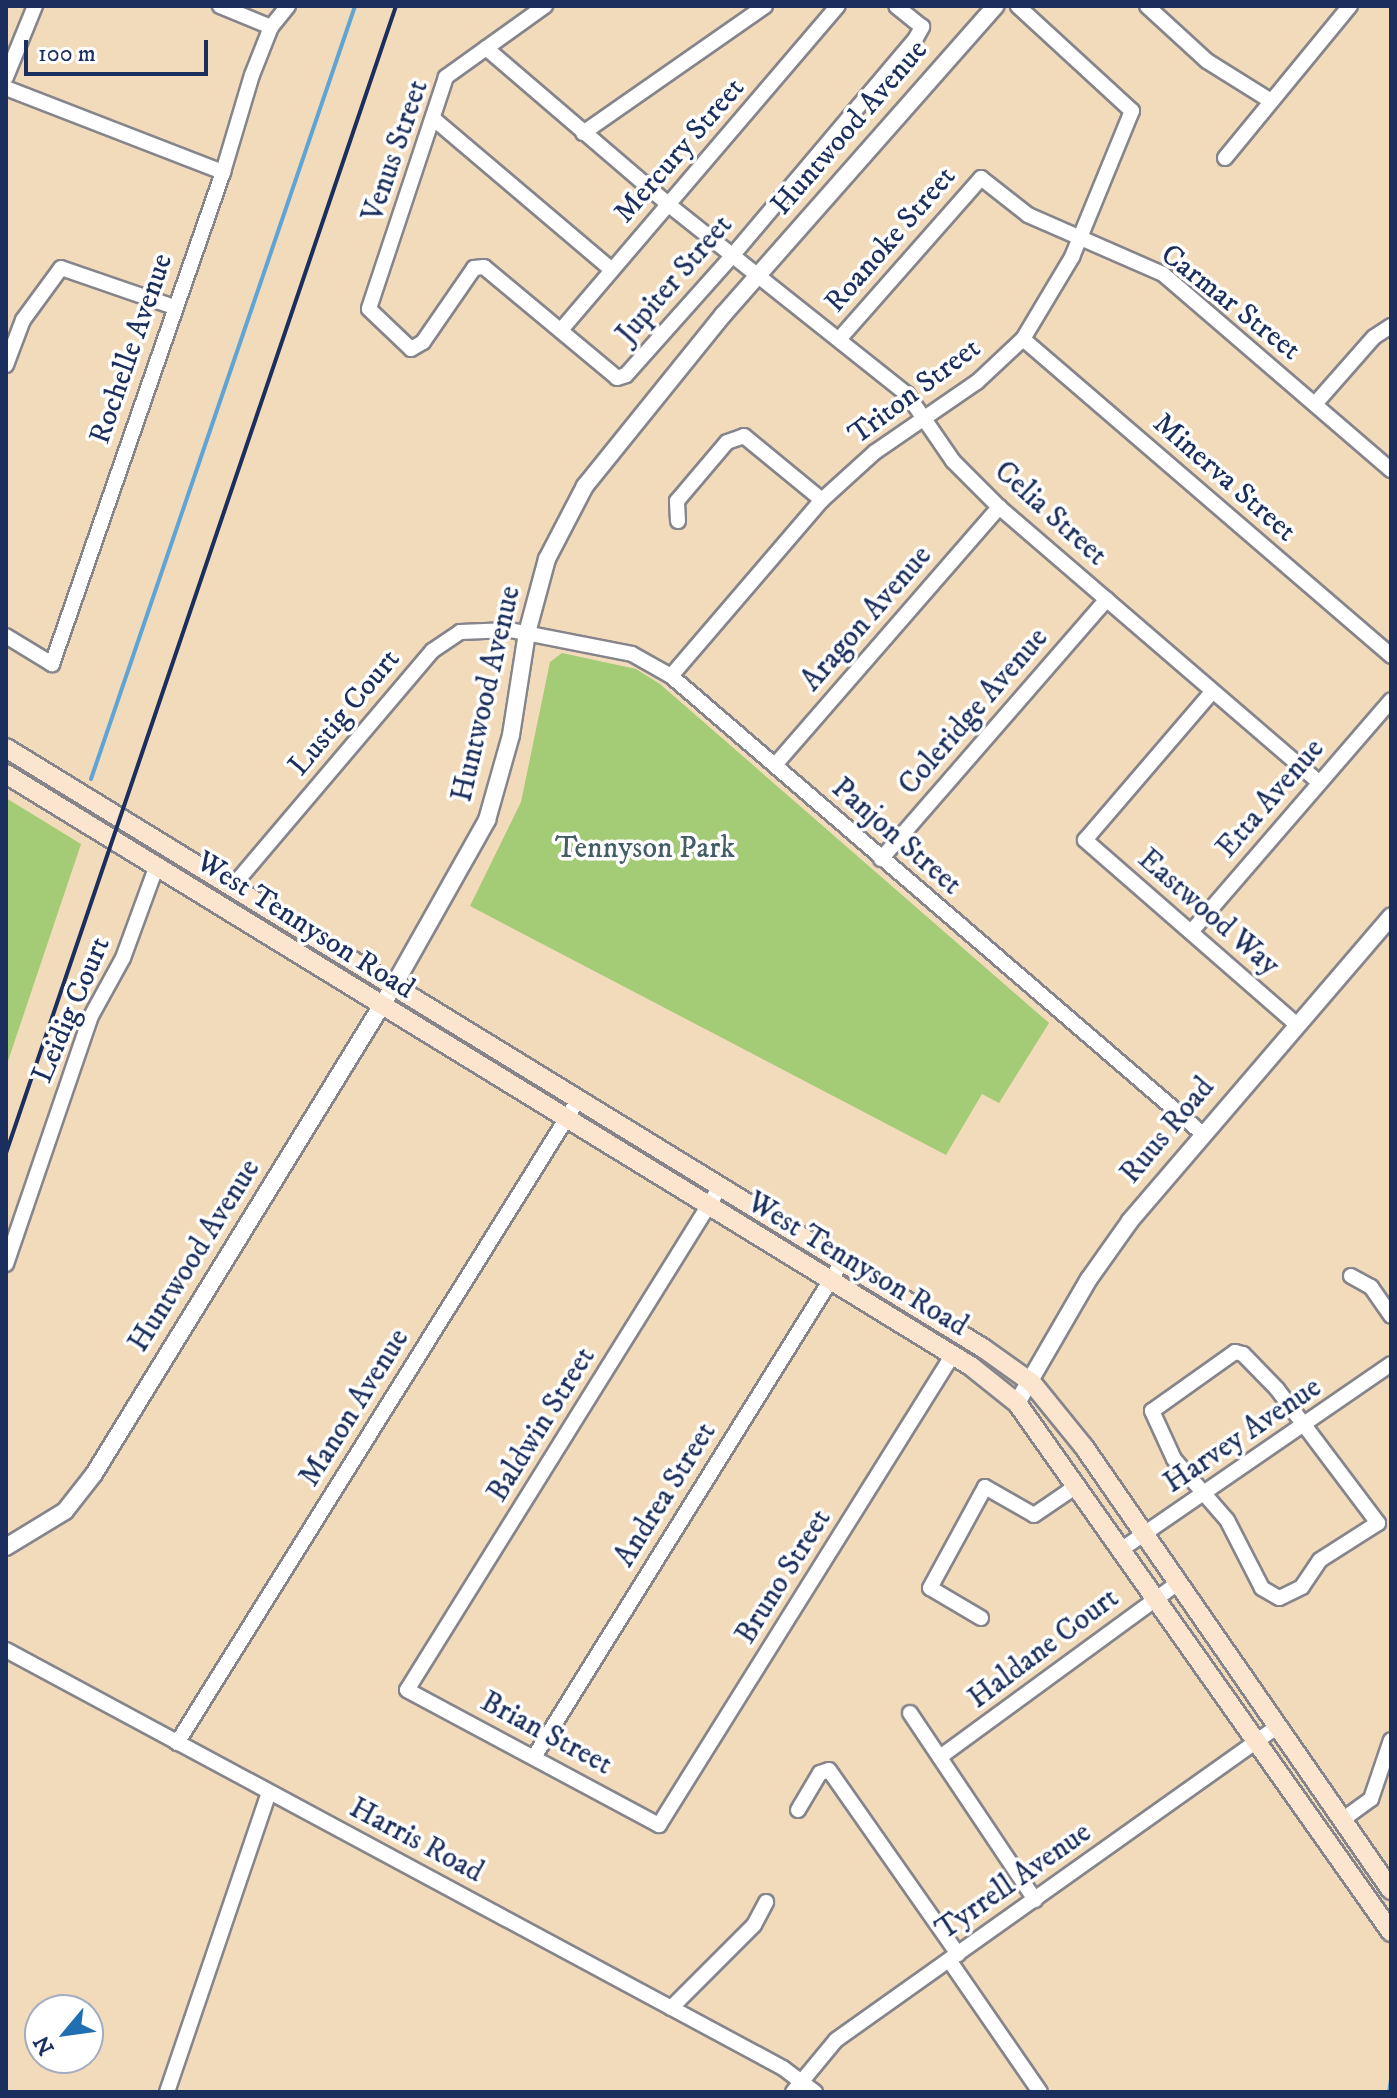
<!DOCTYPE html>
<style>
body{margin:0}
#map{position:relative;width:1397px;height:2098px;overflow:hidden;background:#f2dbbb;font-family:"IM FELL DW Pica",serif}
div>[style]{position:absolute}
.green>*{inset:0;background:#a4cb75}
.stream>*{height:4px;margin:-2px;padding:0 2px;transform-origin:2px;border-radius:2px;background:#5ea4d4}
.roads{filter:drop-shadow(2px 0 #86858c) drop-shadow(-2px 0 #86858c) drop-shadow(0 2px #86858c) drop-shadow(0 -2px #86858c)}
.minor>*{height:14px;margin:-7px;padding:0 7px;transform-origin:7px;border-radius:7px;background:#fff}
.tertiary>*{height:16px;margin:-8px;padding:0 8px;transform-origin:8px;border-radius:8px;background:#fff}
.secondary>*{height:18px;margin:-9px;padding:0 9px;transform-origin:9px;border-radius:9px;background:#fbe5cf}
.rail>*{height:4px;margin:-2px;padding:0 2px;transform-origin:2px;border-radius:2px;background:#1b2f5e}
span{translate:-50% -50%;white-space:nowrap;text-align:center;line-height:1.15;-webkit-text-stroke:7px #fff;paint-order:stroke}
.street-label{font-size:30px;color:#1b2f5e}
.park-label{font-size:30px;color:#445e65}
.frame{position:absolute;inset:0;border:8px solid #1b2f5e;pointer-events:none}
.north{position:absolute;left:24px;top:1994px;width:80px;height:80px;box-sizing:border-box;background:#fff;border:2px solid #a4acbf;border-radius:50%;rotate:241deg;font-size:22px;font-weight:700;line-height:32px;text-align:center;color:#1b2f5e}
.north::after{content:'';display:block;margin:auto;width:28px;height:36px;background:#1f6fb2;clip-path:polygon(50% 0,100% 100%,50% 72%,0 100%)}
.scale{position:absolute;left:24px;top:40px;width:184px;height:36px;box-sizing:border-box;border:4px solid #1b2f5e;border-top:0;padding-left:10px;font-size:24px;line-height:28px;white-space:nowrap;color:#1b2f5e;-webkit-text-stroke:6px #fff;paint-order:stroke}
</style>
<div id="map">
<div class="green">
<i style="clip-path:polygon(562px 653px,636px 669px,660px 684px,1049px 1023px,999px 1103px,982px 1094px,946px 1155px,470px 906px,521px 802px,550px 662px)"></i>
<i style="clip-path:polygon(6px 798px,81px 844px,6px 1067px)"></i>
</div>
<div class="stream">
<i style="left:91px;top:779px;width:817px;rotate:-71.14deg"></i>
<i style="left:1389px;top:2092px;width:13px;rotate:-81deg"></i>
</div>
<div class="roads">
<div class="minor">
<i style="left:220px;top:6px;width:55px;rotate:22.4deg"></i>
<i style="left:545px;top:6px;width:122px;rotate:144.4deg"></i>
<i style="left:446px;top:77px;width:244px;rotate:108.4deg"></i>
<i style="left:369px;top:309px;width:58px;rotate:43.6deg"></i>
<i style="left:411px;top:349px;width:14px;rotate:-30deg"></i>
<i style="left:423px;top:342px;width:90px;rotate:-55.4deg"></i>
<i style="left:474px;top:268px;width:10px;rotate:-6deg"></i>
<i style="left:484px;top:267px;width:173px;rotate:39.8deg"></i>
<i style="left:617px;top:378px;width:9px;rotate:-18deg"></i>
<i style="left:626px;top:375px;width:159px;rotate:-48.3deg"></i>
<i style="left:732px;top:256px;width:285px;rotate:-49.8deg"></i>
<i style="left:916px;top:38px;width:13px;rotate:-61deg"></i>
<i style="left:922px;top:27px;width:33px;rotate:-141deg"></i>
<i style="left:1147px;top:6px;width:81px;rotate:42.5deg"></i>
<i style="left:1207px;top:61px;width:75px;rotate:32deg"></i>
<i style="left:486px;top:48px;width:241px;rotate:40.6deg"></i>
<i style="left:669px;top:205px;width:304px;rotate:38.5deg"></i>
<i style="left:907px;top:394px;width:81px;rotate:55.5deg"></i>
<i style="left:953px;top:461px;width:65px;rotate:45deg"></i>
<i style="left:999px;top:507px;width:422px;rotate:40.7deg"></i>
<i style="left:6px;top:77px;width:77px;rotate:-67.8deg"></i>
<i style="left:6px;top:88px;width:233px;rotate:21.2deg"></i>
<i style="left:435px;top:120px;width:231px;rotate:40.3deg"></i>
<i style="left:583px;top:133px;width:222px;rotate:-34.9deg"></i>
<i style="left:1225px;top:158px;width:197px;rotate:-50.6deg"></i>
<i style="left:561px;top:330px;width:426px;rotate:-49.5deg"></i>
<i style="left:841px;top:337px;width:212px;rotate:-48.6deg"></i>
<i style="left:981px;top:178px;width:60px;rotate:38.2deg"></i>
<i style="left:1028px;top:215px;width:147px;rotate:23.6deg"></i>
<i style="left:1163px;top:274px;width:301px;rotate:40.7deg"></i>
<i style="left:1023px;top:339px;width:486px;rotate:40.7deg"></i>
<i style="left:6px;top:365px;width:48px;rotate:-69.3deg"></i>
<i style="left:23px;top:320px;width:64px;rotate:-53.8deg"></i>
<i style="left:61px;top:268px;width:120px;rotate:19deg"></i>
<i style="left:1315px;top:404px;width:89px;rotate:-48.6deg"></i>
<i style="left:1374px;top:337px;width:20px;rotate:-33deg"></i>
<i style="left:678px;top:521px;width:20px;rotate:-93deg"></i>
<i style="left:677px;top:501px;width:77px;rotate:-49.7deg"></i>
<i style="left:727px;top:442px;width:18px;rotate:-19deg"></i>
<i style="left:744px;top:436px;width:101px;rotate:39.4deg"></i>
<i style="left:6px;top:636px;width:54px;rotate:31.3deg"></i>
<i style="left:52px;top:664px;width:521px;rotate:-70.83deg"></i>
<i style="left:223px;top:172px;width:101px;rotate:-73.4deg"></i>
<i style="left:252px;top:75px;width:52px;rotate:-68.4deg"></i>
<i style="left:271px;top:27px;width:27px;rotate:-51deg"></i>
<i style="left:671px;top:676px;width:232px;rotate:-49.4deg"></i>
<i style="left:822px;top:500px;width:72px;rotate:-42.2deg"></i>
<i style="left:875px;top:452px;width:124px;rotate:-34.5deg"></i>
<i style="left:977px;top:382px;width:63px;rotate:-43.1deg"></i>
<i style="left:1023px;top:339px;width:96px;rotate:-59.1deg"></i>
<i style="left:1072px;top:257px;width:158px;rotate:-67.7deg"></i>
<i style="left:1132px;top:111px;width:155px;rotate:-137.4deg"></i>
<i style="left:1212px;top:692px;width:195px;rotate:130.6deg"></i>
<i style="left:1085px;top:840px;width:281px;rotate:41.1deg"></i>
<i style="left:775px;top:765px;width:342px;rotate:-49deg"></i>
<i style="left:881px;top:859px;width:344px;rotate:-49deg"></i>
<i style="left:232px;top:887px;width:309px;rotate:-49.7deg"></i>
<i style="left:432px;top:651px;width:34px;rotate:-34deg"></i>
<i style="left:460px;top:632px;width:50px;rotate:-2.3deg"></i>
<i style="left:510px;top:630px;width:124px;rotate:11.1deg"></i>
<i style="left:632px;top:654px;width:45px;rotate:29.4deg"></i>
<i style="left:671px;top:676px;width:702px;rotate:40.73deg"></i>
<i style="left:1191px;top:932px;width:306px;rotate:-49.2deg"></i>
<i style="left:720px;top:1187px;width:592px;rotate:121.89deg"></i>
<i style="left:407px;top:1690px;width:286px;rotate:28.2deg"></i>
<i style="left:659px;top:1825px;width:553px;rotate:-58.01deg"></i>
<i style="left:6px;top:1264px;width:260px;rotate:-71.1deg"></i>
<i style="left:90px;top:1018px;width:68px;rotate:-61.2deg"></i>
<i style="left:123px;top:958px;width:96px;rotate:-69.9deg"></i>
<i style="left:1351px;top:1276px;width:23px;rotate:29deg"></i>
<i style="left:1371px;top:1287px;width:35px;rotate:55deg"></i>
<i style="left:1235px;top:1352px;width:8px;rotate:14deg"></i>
<i style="left:1243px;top:1354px;width:49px;rotate:45.8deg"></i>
<i style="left:1277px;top:1389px;width:168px;rotate:53deg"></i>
<i style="left:1378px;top:1523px;width:69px;rotate:147.5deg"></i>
<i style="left:1320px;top:1560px;width:32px;rotate:124deg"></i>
<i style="left:1302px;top:1587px;width:25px;rotate:154deg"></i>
<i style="left:1279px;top:1598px;width:20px;rotate:-150deg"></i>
<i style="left:1262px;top:1588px;width:76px;rotate:-117.2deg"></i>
<i style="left:1227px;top:1520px;width:81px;rotate:-131deg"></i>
<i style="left:1174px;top:1459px;width:53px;rotate:-114.6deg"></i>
<i style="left:1152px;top:1411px;width:102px;rotate:-35.4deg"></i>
<i style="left:1122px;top:1549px;width:326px;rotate:-34.5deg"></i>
<i style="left:981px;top:1618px;width:59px;rotate:-149.5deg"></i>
<i style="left:930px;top:1588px;width:115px;rotate:-61.4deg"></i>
<i style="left:985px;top:1487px;width:56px;rotate:29.7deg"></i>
<i style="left:1034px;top:1515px;width:53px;rotate:-34.3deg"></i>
<i style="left:6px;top:1650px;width:882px;rotate:28.28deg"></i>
<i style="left:783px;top:2068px;width:40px;rotate:37deg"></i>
<i style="left:910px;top:1713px;width:225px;rotate:56.2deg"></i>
<i style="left:177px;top:1743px;width:758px;rotate:-58.05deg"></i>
<i style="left:534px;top:1757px;width:583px;rotate:-58.11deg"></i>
<i style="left:940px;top:1757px;width:296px;rotate:-36.2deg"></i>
<i style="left:798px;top:1810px;width:43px;rotate:-59.3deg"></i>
<i style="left:820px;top:1773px;width:9px;rotate:-18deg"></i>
<i style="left:829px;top:1770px;width:225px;rotate:55deg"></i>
<i style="left:1342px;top:1820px;width:36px;rotate:-36deg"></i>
<i style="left:1371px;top:1799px;width:62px;rotate:-71.3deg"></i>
<i style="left:949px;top:1960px;width:160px;rotate:55.4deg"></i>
<i style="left:671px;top:2008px;width:117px;rotate:-45deg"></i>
<i style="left:754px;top:1925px;width:26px;rotate:-62deg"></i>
<i style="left:167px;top:2092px;width:316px;rotate:-71.2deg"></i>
<i style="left:793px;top:2092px;width:67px;rotate:-50.4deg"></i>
<i style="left:836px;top:2040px;width:542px;rotate:-35.39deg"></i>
</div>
<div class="tertiary">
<i style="left:1017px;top:1403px;width:143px;rotate:-59.9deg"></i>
<i style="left:1089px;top:1279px;width:71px;rotate:-54.7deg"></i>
<i style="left:1130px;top:1221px;width:401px;rotate:-49.4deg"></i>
<i style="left:6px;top:1547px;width:69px;rotate:-31.4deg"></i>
<i style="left:65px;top:1511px;width:47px;rotate:-51.9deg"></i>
<i style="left:94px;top:1474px;width:571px;rotate:-58.45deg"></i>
<i style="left:393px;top:987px;width:192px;rotate:-60.6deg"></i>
<i style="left:487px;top:820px;width:88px;rotate:-74.2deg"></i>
<i style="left:511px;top:735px;width:103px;rotate:-81.1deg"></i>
<i style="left:527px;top:633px;width:77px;rotate:-74.9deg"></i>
<i style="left:547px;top:559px;width:82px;rotate:-62.5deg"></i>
<i style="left:585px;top:486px;width:220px;rotate:-51.1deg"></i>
<i style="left:723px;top:315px;width:412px;rotate:-48.6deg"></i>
</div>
<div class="secondary">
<i style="left:6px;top:748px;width:1147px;rotate:31.56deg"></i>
<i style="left:983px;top:1348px;width:60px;rotate:35.5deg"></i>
<i style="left:1032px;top:1383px;width:82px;rotate:50.9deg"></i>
<i style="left:1084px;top:1447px;width:539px;rotate:55.28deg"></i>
<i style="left:6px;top:774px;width:1133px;rotate:31.54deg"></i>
<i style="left:972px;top:1367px;width:58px;rotate:38.7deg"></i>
<i style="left:1017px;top:1403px;width:648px;rotate:54.74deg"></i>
</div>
</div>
<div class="rail">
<i style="left:6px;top:1153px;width:1211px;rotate:-71.22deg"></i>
</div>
<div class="street-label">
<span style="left:850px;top:128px;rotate:-49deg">Huntwood Avenue</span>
<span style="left:396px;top:151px;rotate:-71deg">Venus Street</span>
<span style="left:680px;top:151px;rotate:-49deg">Mercury Street</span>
<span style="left:891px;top:240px;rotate:-49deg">Roanoke Street</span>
<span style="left:675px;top:280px;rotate:-49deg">Jupiter Street</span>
<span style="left:1230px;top:303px;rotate:38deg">Carmar Street</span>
<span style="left:132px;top:349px;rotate:-71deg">Rochelle Avenue</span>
<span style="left:915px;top:392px;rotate:-37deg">Triton Street</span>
<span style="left:1224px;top:478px;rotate:41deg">Minerva Street</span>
<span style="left:1050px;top:514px;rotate:42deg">Celia Street</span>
<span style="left:867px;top:619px;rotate:-49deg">Aragon Avenue</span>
<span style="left:487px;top:694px;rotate:-77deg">Huntwood Avenue</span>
<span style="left:974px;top:712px;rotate:-49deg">Coleridge Avenue</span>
<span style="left:345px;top:713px;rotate:-50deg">Lustig Court</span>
<span style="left:1271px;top:799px;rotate:-49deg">Etta Avenue</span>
<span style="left:896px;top:837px;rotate:41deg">Panjon Street</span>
<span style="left:1208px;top:913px;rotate:41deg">Eastwood Way</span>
<span style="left:305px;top:926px;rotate:32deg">West Tennyson Road</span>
<span style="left:72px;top:1010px;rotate:-67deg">Leidig Court</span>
<span style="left:1168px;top:1131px;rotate:-50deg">Ruus Road</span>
<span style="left:195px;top:1256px;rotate:-58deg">Huntwood Avenue</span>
<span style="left:857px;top:1265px;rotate:31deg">West Tennyson Road</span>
<span style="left:355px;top:1408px;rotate:-58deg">Manon Avenue</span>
<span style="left:542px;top:1425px;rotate:-58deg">Baldwin Street</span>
<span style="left:1243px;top:1436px;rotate:-34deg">Harvey Avenue</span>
<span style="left:666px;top:1495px;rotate:-58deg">Andrea Street</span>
<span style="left:784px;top:1577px;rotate:-58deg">Bruno Street</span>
<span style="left:1044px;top:1649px;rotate:-37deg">Haldane Court</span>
<span style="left:546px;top:1734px;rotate:28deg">Brian Street</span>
<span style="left:416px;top:1841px;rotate:28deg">Harris Road</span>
<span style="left:1014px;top:1882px;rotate:-35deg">Tyrrell Avenue</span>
</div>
<div class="park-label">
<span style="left:645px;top:849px">Tennyson Park</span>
</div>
<div class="frame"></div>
<div class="north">N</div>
<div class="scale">100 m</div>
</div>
